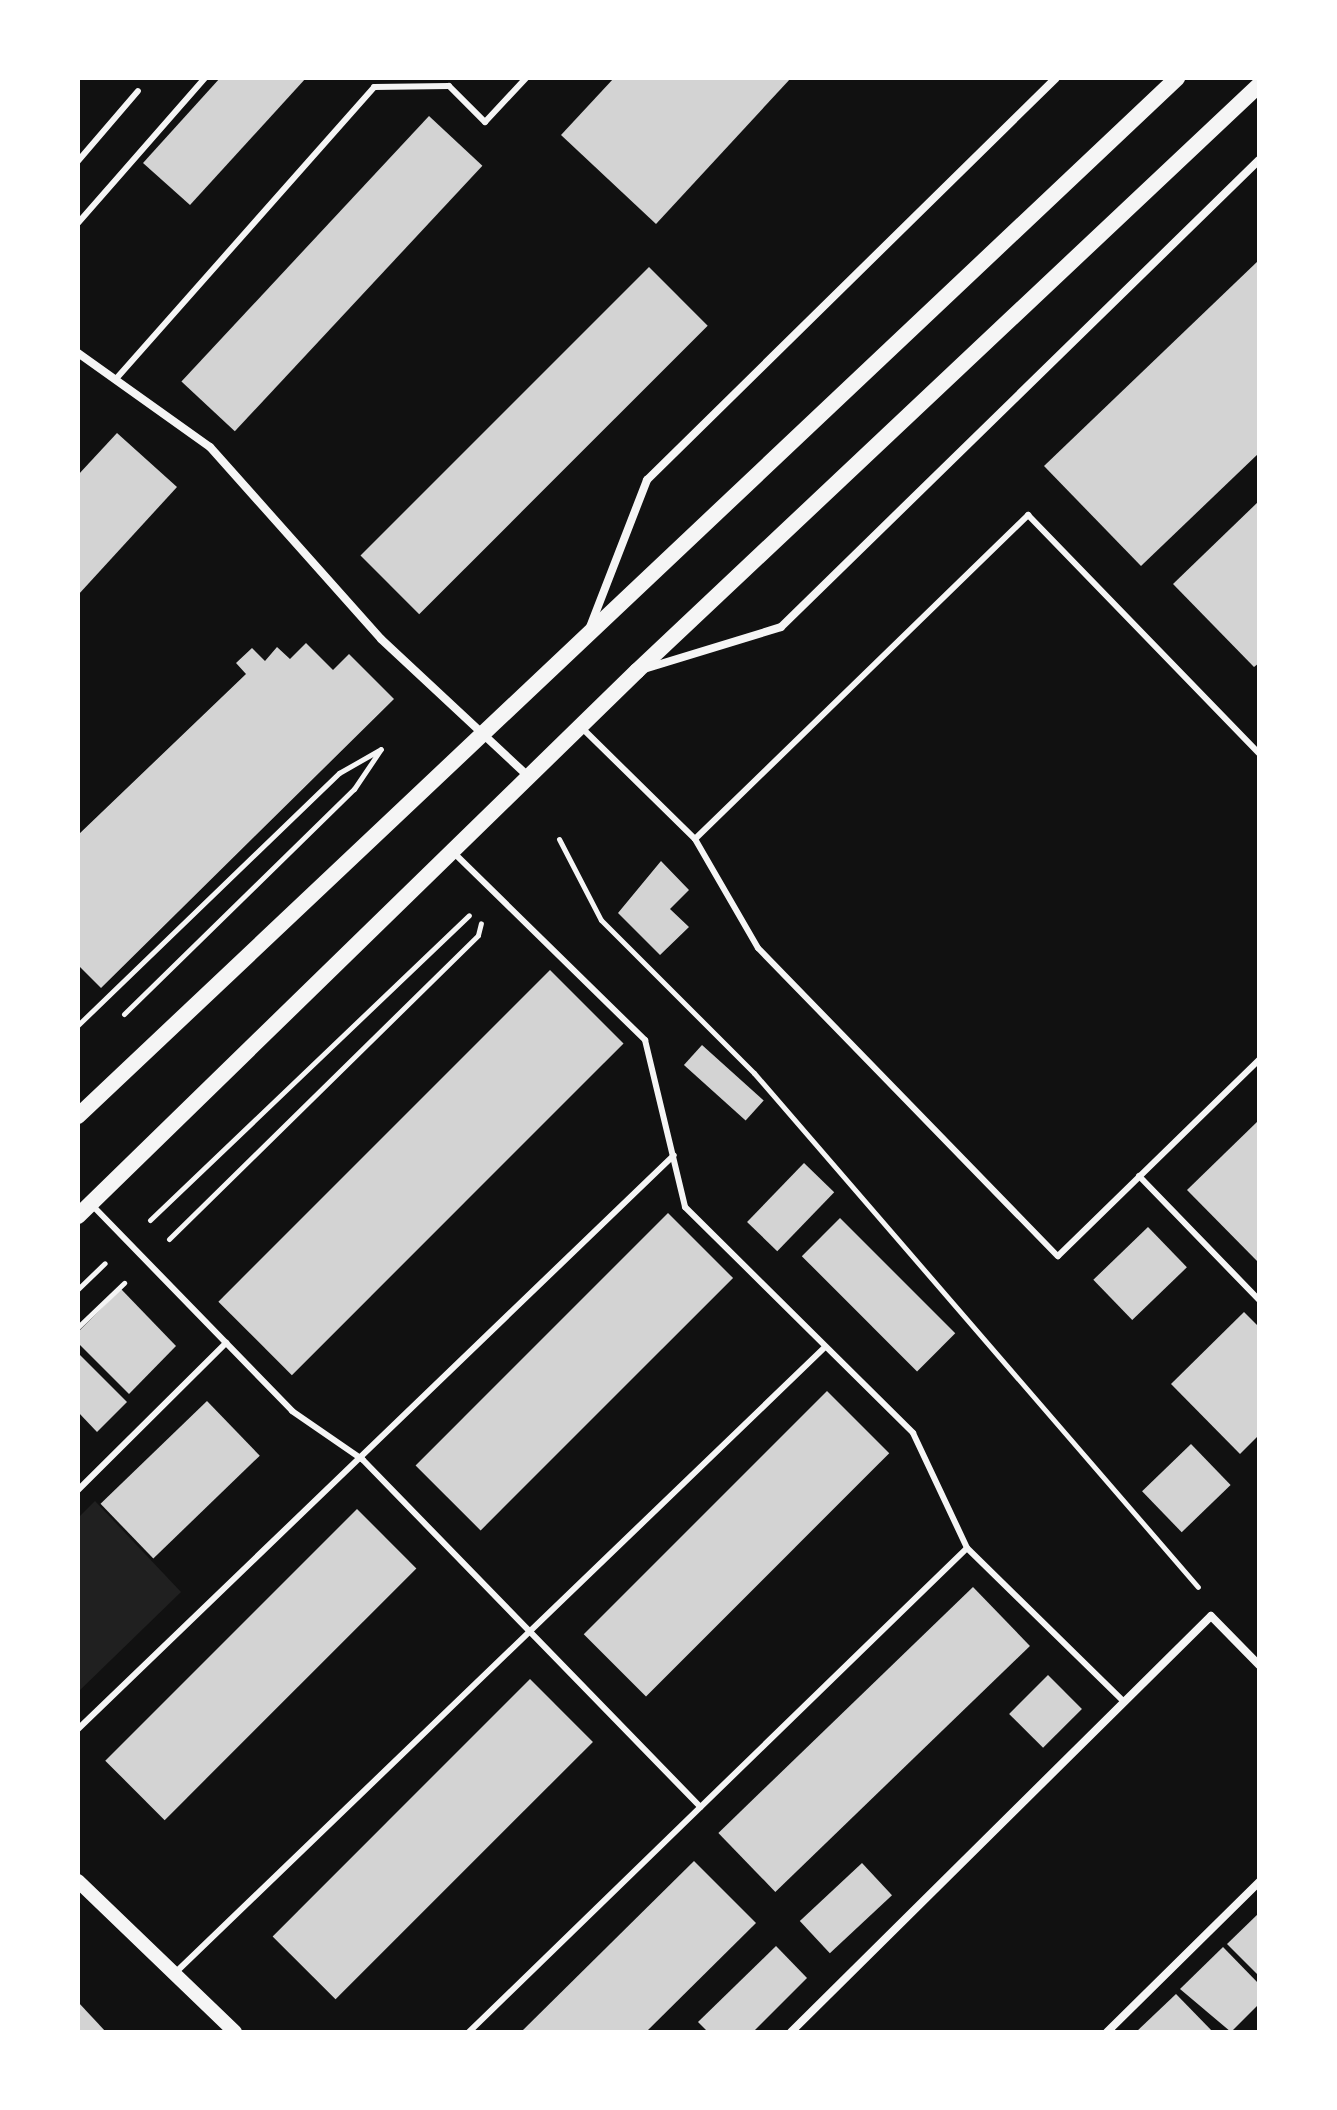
<!DOCTYPE html>
<style>
body{margin:0}
#map{position:relative;width:1337px;height:2110px;overflow:hidden;background:#111;font-family:Overpass,sans-serif}
div>[style]{position:absolute}
.green>*{inset:0;background:#202020}
.building>*{inset:0;background:#d3d3d3;transform-origin:0 0}
.path>*{height:5px;margin:-2.5px;padding:0 2.5px;transform-origin:2.5px;border-radius:2.5px;background:#f5f5f5}
.service>*{height:6px;margin:-3px;padding:0 3px;transform-origin:3px;border-radius:3px;background:#f5f5f5}
.minor>*{height:8px;margin:-4px;padding:0 4px;transform-origin:4px;border-radius:4px;background:#f5f5f5}
.tertiary>*{height:14px;margin:-7px;padding:0 7px;transform-origin:7px;border-radius:7px;background:#f5f5f5}
.secondary>*{height:16px;margin:-8px;padding:0 8px;transform-origin:8px;border-radius:8px;background:#f5f5f5}
span{translate:-50% -50%;white-space:nowrap;text-align:center;line-height:1.15;-webkit-text-stroke:6px #fff;paint-order:stroke}
.frame{position:absolute;inset:0;border:80px solid #fff;pointer-events:none}
</style>
<div id="map">
<div class="green">
<i style="clip-path:polygon(95px 1501px,181px 1592px,78px 1692px,78px 1518px)"></i>
</div>
<div class="building">
<i style="clip-path:polygon(220px 78px,306px 78px,190px 205px,143px 163px)"></i>
<i style="clip-path:polygon(614px 78px,791px 78px,656px 224px,561px 135px)"></i>
<i style="left:429px;top:116px;width:73px;height:363px;rotate:43deg"></i>
<i style="clip-path:polygon(1259px 260px,1259px 453px,1141px 566px,1044px 466px)"></i>
<i style="left:649px;top:267px;width:83px;height:408px;rotate:45deg"></i>
<i style="clip-path:polygon(117px 433px,177px 487px,78px 595px,78px 475px)"></i>
<i style="clip-path:polygon(1259px 501px,1259px 663px,1254px 667px,1173px 584px)"></i>
<i style="clip-path:polygon(306px 643px,333px 670px,349px 654px,394px 699px,101px 988px,78px 965px,78px 835px,246px 674px,236px 663px,252px 648px,265px 661px,277px 647px,290px 659px)"></i>
<i style="clip-path:polygon(661px 861px,689px 890px,670px 909px,689px 927px,660px 955px,618px 913px)"></i>
<i style="left:550px;top:970px;width:104px;height:469px;rotate:45deg"></i>
<i style="left:702px;top:1045px;width:83px;height:27px;rotate:42deg"></i>
<i style="clip-path:polygon(1259px 1120px,1259px 1263px,1187px 1190px)"></i>
<i style="left:804px;top:1163px;width:42px;height:82px;rotate:44deg"></i>
<i style="left:668px;top:1213px;width:92px;height:357px;rotate:45deg"></i>
<i style="left:840px;top:1218px;width:163px;height:54px;rotate:45deg"></i>
<i style="left:1148px;top:1227px;width:56px;height:76px;rotate:46deg"></i>
<i style="clip-path:polygon(121px 1289px,176px 1346px,129px 1394px,78px 1343px,78px 1332px)"></i>
<i style="clip-path:polygon(1244px 1312px,1259px 1327px,1259px 1435px,1240px 1454px,1171px 1384px)"></i>
<i style="clip-path:polygon(78px 1353px,127px 1402px,97px 1432px,78px 1412px)"></i>
<i style="left:827px;top:1391px;width:88px;height:344px;rotate:45deg"></i>
<i style="left:207px;top:1401px;width:76px;height:148px;rotate:46deg"></i>
<i style="left:1191px;top:1444px;width:57px;height:68px;rotate:46deg"></i>
<i style="left:357px;top:1509px;width:84px;height:356px;rotate:45deg"></i>
<i style="left:973px;top:1587px;width:82px;height:354px;rotate:46deg"></i>
<i style="left:1048px;top:1675px;width:48px;height:55px;rotate:45deg"></i>
<i style="left:530px;top:1679px;width:89px;height:364px;rotate:45deg"></i>
<i style="clip-path:polygon(694px 1861px,756px 1923px,646px 2032px,521px 2032px)"></i>
<i style="left:862px;top:1863px;width:44px;height:85px;rotate:47deg"></i>
<i style="clip-path:polygon(1259px 1913px,1259px 1976px,1227px 1944px)"></i>
<i style="clip-path:polygon(776px 1946px,807px 1978px,753px 2032px,708px 2032px,698px 2022px)"></i>
<i style="clip-path:polygon(1223px 1947px,1259px 1984px,1259px 2004px,1231px 2032px,1180px 1989px)"></i>
<i style="clip-path:polygon(1176px 1994px,1213px 2032px,1136px 2032px)"></i>
<i style="clip-path:polygon(78px 2002px,106px 2032px,78px 2032px)"></i>
</div>
<div class="path">
<i style="left:559px;top:839px;width:91px;rotate:62.6deg"></i>
<i style="left:601px;top:920px;width:216px;rotate:45deg"></i>
<i style="left:754px;top:1073px;width:679px;rotate:49.18deg"></i>
<i style="left:124px;top:1014px;width:322px;rotate:-44.4deg"></i>
<i style="left:354px;top:789px;width:48px;rotate:-56deg"></i>
<i style="left:78px;top:1025px;width:363px;rotate:-44deg"></i>
<i style="left:339px;top:773px;width:48px;rotate:-29.7deg"></i>
<i style="left:150px;top:1220px;width:441px;rotate:-43.7deg"></i>
<i style="left:169px;top:1239px;width:433px;rotate:-44.5deg"></i>
<i style="left:478px;top:935px;width:12px;rotate:-76deg"></i>
<i style="left:78px;top:1289px;width:37px;rotate:-44deg"></i>
<i style="left:78px;top:1327px;width:64px;rotate:-43.7deg"></i>
</div>
<div class="service">
<i style="left:78px;top:161px;width:92px;rotate:-49.4deg"></i>
<i style="left:78px;top:223px;width:193px;rotate:-48.8deg"></i>
<i style="left:115px;top:380px;width:391px;rotate:-48.5deg"></i>
<i style="left:374px;top:87px;width:75px;rotate:-0.8deg"></i>
<i style="left:449px;top:86px;width:51px;rotate:45deg"></i>
<i style="left:485px;top:122px;width:60px;rotate:-47deg"></i>
<i style="left:581px;top:727px;width:160px;rotate:44.5deg"></i>
<i style="left:695px;top:839px;width:126px;rotate:60deg"></i>
<i style="left:758px;top:948px;width:430px;rotate:45.8deg"></i>
<i style="left:1058px;top:1256px;width:281px;rotate:-44.3deg"></i>
<i style="left:695px;top:839px;width:465px;rotate:-44.2deg"></i>
<i style="left:1028px;top:515px;width:332px;rotate:45.9deg"></i>
<i style="left:453px;top:852px;width:269px;rotate:44.4deg"></i>
<i style="left:645px;top:1040px;width:172px;rotate:76.5deg"></i>
<i style="left:685px;top:1207px;width:321px;rotate:44.7deg"></i>
<i style="left:913px;top:1433px;width:127px;rotate:64.8deg"></i>
<i style="left:967px;top:1548px;width:217px;rotate:44.4deg"></i>
<i style="left:1139px;top:1176px;width:173px;rotate:45.9deg"></i>
<i style="left:91px;top:1204px;width:289px;rotate:45.8deg"></i>
<i style="left:292px;top:1411px;width:86px;rotate:34.6deg"></i>
<i style="left:363px;top:1460px;width:484px;rotate:45.8deg"></i>
<i style="left:78px;top:1490px;width:209px;rotate:-44.8deg"></i>
<i style="left:78px;top:1729px;width:827px;rotate:-43.92deg"></i>
<i style="left:174px;top:1974px;width:904px;rotate:-43.92deg"></i>
<i style="left:469px;top:2032px;width:694px;rotate:-44.18deg"></i>
</div>
<div class="minor">
<i style="left:78px;top:353px;width:162px;rotate:35.5deg"></i>
<i style="left:210px;top:447px;width:257px;rotate:48.3deg"></i>
<i style="left:381px;top:639px;width:202px;rotate:43deg"></i>
<i style="left:590px;top:627px;width:158px;rotate:-68.8deg"></i>
<i style="left:647px;top:480px;width:573px;rotate:-44.51deg"></i>
<i style="left:644px;top:669px;width:143px;rotate:-17deg"></i>
<i style="left:781px;top:627px;width:668px;rotate:-44.33deg"></i>
<i style="left:791px;top:2032px;width:591px;rotate:-44.73deg"></i>
<i style="left:1211px;top:1616px;width:69px;rotate:45.6deg"></i>
<i style="left:1107px;top:2032px;width:214px;rotate:-44.6deg"></i>
</div>
<div class="tertiary">
<i style="left:78px;top:1881px;width:218px;rotate:43.9deg"></i>
</div>
<div class="secondary">
<i style="left:78px;top:1116px;width:1512px;rotate:-43.36deg"></i>
<i style="left:78px;top:1216px;width:781px;rotate:-44.27deg"></i>
<i style="left:637px;top:671px;width:855px;rotate:-43.29deg"></i>
</div>
<div class="frame"></div>
</div>
